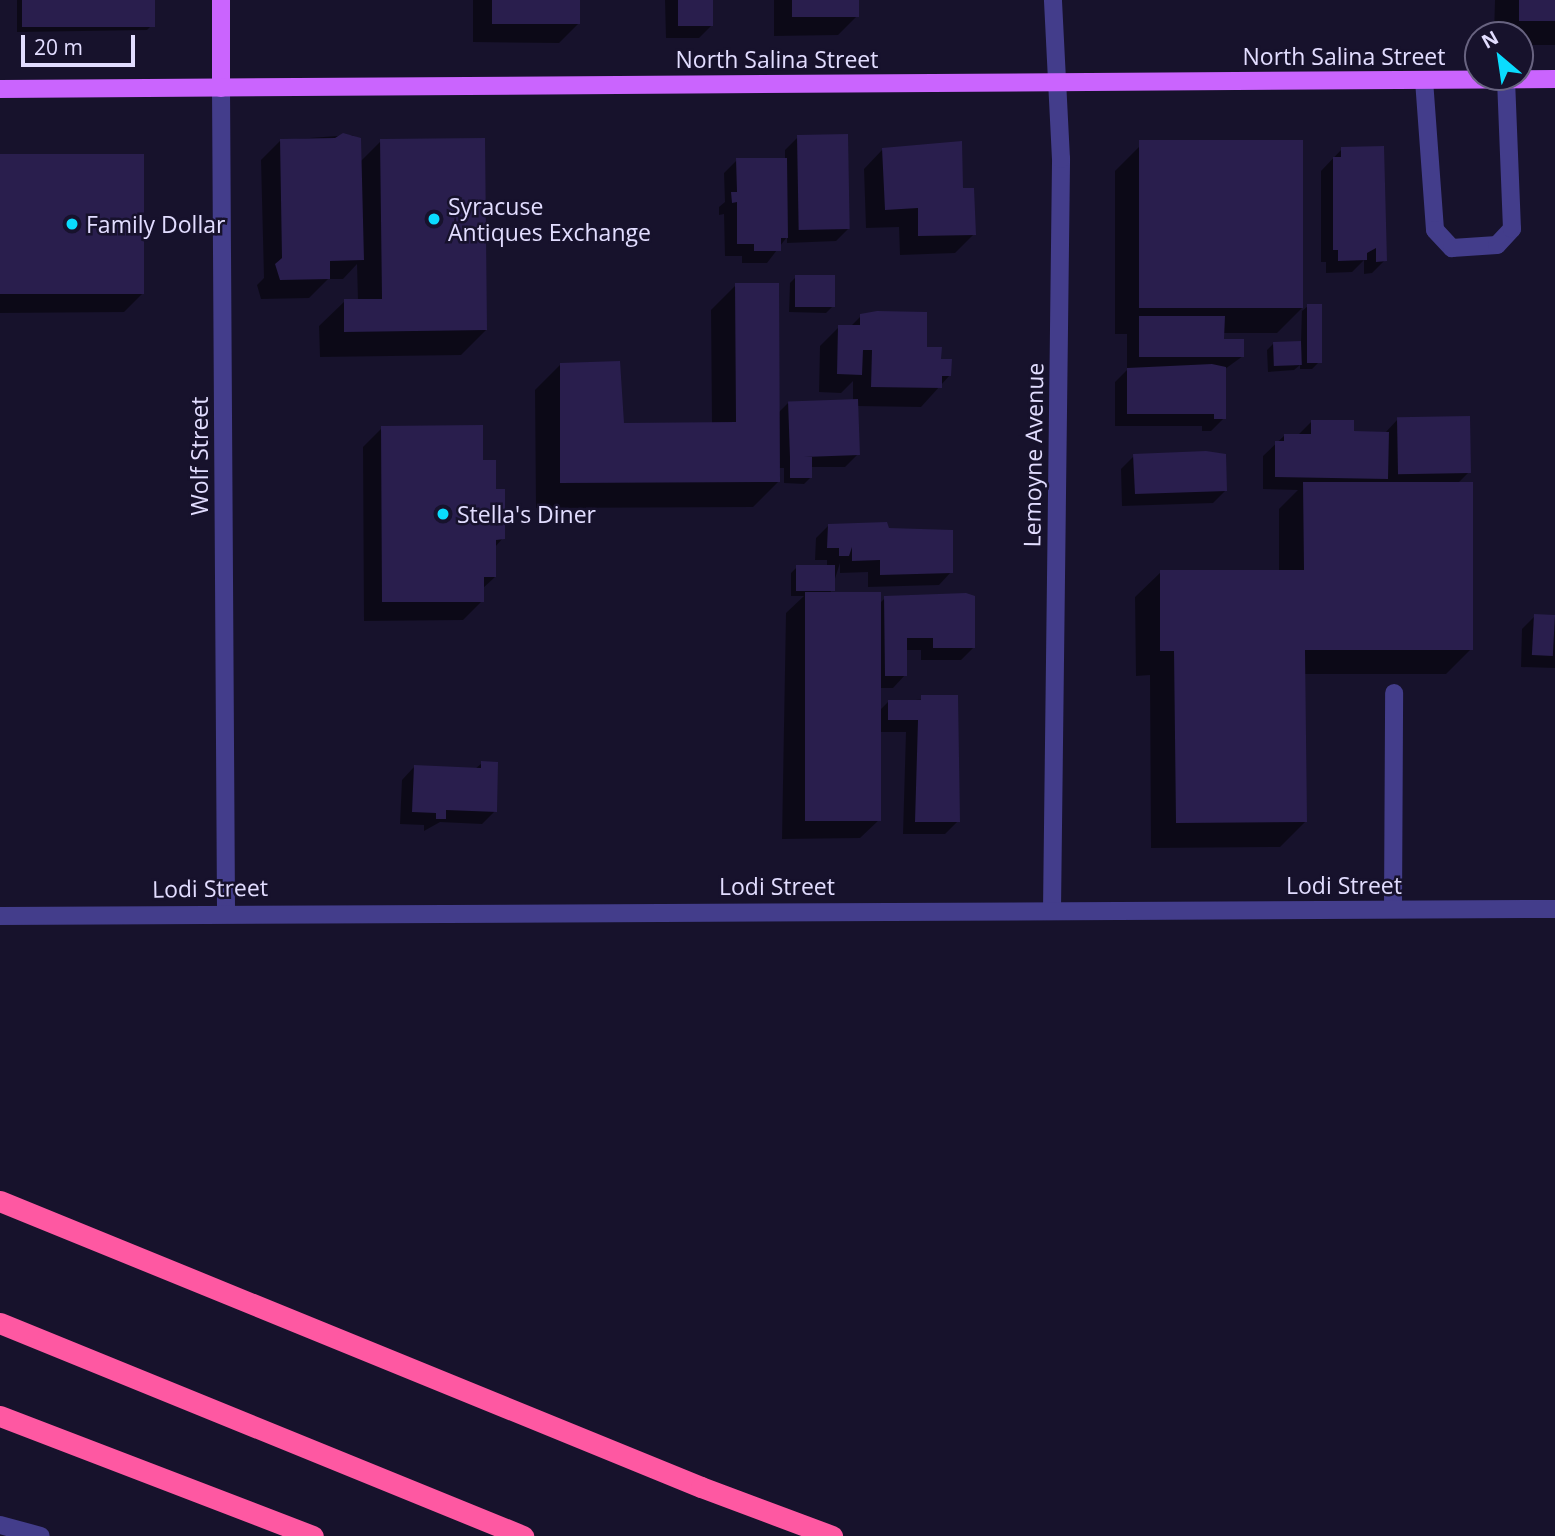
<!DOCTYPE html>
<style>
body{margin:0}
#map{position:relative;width:1555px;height:1536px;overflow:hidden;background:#17122c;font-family:"Open Sans",sans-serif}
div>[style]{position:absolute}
.shadow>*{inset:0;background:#0007}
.building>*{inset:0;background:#291e4d;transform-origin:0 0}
.service>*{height:18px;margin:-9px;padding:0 9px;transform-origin:9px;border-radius:9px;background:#433d8b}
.minor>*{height:18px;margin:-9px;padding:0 9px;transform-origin:9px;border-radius:9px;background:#433d8b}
.primary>*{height:18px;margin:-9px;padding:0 9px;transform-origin:9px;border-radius:9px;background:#ca64fe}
.motorway>*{height:21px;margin:-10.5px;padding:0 10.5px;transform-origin:10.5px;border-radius:10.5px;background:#fe58a2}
.dots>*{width:19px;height:19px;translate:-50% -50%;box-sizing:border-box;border:4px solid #17122c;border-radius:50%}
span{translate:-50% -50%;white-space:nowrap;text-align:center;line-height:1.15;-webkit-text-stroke:5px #17122c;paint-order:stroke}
.street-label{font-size:23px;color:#e2ddff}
.poi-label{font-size:23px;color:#e2ddff}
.left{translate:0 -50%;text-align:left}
.north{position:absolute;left:1464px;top:21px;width:70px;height:70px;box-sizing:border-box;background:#17122c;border:2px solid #686380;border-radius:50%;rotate:331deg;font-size:19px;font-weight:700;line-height:28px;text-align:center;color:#e2ddff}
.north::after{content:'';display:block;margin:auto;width:24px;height:32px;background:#0adcfe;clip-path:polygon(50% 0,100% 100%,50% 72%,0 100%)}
.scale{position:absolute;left:21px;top:35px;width:114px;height:32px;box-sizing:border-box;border:4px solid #e2ddff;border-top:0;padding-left:9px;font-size:21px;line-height:24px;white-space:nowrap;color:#e2ddff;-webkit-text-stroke:5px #17122c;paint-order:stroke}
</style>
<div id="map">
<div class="shadow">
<i style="clip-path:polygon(17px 0,153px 0,153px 24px,147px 30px,17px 32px)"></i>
<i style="clip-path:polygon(473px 0,578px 0,578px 24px,559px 43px,473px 42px)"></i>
<i style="clip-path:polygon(665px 0,712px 0,712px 25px,699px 38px,666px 38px)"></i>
<i style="clip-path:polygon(774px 0,857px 0,857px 16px,838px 35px,774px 36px)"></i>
<i style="clip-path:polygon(1495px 0,1555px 0,1555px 45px,1520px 45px,1520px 35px,1494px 35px)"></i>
<i style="clip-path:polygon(352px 135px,359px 139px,360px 162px,381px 141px,486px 330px,461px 355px,320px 357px,319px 326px,345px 301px,358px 301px,357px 264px,343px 279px,328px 279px,309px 298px,261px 299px,257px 285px,264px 278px,261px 160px,281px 140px)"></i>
<i style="clip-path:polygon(798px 137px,848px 229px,836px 241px,787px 243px,787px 237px,767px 263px,742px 263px,742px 256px,725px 256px,724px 214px,719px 215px,719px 207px,725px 202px,724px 173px,737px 160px,785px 160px,785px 150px)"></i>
<i style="clip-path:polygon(1301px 142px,1302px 311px,1308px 306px,1318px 363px,1312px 369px,1300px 369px,1300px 365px,1294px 370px,1268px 372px,1267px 350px,1273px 344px,1301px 343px,1302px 308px,1277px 333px,1223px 333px,1223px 340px,1243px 356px,1225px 369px,1224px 418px,1211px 431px,1202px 431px,1202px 426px,1115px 426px,1115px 382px,1127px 370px,1127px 334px,1115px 334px,1115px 171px,1140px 146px)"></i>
<i style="clip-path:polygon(883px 149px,961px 190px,974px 234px,955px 253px,900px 255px,899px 227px,866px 228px,864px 169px)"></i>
<i style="clip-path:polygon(1342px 149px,1385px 260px,1372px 273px,1364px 274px,1364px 260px,1352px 272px,1326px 273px,1326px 262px,1321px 262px,1321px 171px)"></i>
<i style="clip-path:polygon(0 156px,143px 293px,124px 312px,0 313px)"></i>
<i style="clip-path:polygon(796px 277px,832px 307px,826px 313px,789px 312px,790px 283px)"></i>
<i style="clip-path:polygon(736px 285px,778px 413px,789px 402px,853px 401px,853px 381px,841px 393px,819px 392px,820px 346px,839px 327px,850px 327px,861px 316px,925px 348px,950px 375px,921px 407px,857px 406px,858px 454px,845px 467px,810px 467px,810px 478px,804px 484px,784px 483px,784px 468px,778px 468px,778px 482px,753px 507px,536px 508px,535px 390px,560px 365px,622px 425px,712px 424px,711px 310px)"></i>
<i style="clip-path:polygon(1398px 419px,1469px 472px,1457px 484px,1471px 649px,1446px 674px,1304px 674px,1305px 822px,1280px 847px,1151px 848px,1150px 675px,1136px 676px,1135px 597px,1161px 572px,1279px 572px,1279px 509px,1298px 490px,1263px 489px,1263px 456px,1285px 435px,1299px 434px,1312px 421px,1352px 433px,1385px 433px)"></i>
<i style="clip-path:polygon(382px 428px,481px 462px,494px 491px,503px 538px,495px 547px,495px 577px,482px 589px,482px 601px,463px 620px,364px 621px,363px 447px)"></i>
<i style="clip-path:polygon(1134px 456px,1225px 491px,1213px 503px,1122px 506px,1121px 469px)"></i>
<i style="clip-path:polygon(828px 526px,888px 529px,951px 572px,939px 585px,868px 587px,868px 572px,840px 573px,840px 563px,830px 594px,879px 604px,885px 598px,974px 647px,961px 660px,921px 660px,921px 650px,905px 650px,905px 675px,893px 688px,879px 688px,879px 711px,888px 702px,956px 697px,958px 821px,945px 834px,903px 834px,906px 732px,879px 732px,880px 819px,860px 838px,782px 839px,786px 613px,804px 596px,791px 596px,791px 573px,797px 567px,827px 567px,827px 560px,815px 560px,816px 538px)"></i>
<i style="clip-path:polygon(1535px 616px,1555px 617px,1555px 668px,1521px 667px,1522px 629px)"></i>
<i style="clip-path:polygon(482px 763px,495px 811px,482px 824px,440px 822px,424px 831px,424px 825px,400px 824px,402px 780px,414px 767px,475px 769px)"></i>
</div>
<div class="building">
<i style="left:22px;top:0;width:133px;height:27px"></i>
<i style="left:492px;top:0;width:88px;height:24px"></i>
<i style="left:678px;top:0;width:35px;height:26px"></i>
<i style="left:792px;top:0;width:67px;height:17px"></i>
<i style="left:1519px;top:0;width:36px;height:21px"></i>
<i style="clip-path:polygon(343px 133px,361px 138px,364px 260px,330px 261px,330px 279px,280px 280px,275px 264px,282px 258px,280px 139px,335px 138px)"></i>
<i style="left:848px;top:134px;width:95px;height:51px;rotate:89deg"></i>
<i style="clip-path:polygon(485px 138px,487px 330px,344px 332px,344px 299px,382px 299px,380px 139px)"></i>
<i style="left:1303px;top:140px;width:168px;height:164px;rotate:90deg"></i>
<i style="clip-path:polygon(962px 141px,963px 188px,974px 188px,976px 235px,918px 236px,918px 208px,885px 210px,882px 148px)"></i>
<i style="clip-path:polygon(1384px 146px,1387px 261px,1376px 262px,1376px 248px,1367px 253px,1367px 260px,1338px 261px,1338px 250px,1333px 250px,1333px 157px,1341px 157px,1341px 147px)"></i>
<i style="left:144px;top:154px;width:140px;height:144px;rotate:90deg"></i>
<i style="clip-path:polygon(736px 158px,787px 158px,788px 238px,781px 238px,781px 251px,754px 251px,754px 244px,737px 244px,737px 202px,732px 203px,731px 192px,737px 192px)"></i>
<i style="left:795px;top:275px;width:40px;height:32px"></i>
<i style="clip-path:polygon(735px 283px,779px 283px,780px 482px,560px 483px,560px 363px,620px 361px,624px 423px,736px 422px)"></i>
<i style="left:1307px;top:304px;width:15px;height:59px"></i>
<i style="clip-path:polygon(877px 311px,927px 312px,927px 347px,942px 347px,941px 359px,952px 359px,951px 376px,942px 376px,942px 388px,871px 387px,872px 350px,863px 350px,862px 375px,837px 374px,838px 325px,860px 325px,860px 314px)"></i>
<i style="clip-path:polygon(1139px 316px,1225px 316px,1224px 339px,1244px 339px,1244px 357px,1139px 357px)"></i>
<i style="left:1301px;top:341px;width:24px;height:28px;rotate:88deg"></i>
<i style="clip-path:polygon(1212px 364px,1226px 367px,1226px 419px,1214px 419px,1214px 414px,1127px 414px,1127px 368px)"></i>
<i style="left:858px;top:399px;width:56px;height:70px;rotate:88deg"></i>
<i style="left:1470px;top:416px;width:57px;height:73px;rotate:89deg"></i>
<i style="clip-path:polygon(1311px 420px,1354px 420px,1354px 431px,1389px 432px,1388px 479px,1275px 477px,1275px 441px,1284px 441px,1284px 434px,1311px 434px)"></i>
<i style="clip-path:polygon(483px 425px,483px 460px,496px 460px,496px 489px,505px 489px,505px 539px,496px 540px,496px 577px,484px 577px,484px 602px,382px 602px,381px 426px)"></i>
<i style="clip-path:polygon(1206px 451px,1226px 454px,1227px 491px,1135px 494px,1133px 454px)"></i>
<i style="left:790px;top:457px;width:22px;height:21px"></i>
<i style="clip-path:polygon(1303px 482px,1473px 482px,1473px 650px,1305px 650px,1307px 822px,1176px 823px,1174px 651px,1160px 651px,1160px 570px,1304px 570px)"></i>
<i style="clip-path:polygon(887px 522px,889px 528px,953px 530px,953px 573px,880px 575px,880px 560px,852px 561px,852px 547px,849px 556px,839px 556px,839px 548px,827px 548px,828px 524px)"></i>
<i style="left:796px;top:565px;width:39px;height:26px"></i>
<i style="left:805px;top:592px;width:76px;height:229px"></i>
<i style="clip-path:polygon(966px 593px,975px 596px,975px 648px,933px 648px,933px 638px,907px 638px,907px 676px,885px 676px,884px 596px)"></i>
<i style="left:1534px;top:614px;width:21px;height:41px;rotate:3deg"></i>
<i style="clip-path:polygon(921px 695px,958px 695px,960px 822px,915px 822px,918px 720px,888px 720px,888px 700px,921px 700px)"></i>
<i style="clip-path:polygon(481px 761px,498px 762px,497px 812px,446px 810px,446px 819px,436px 819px,436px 813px,412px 812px,414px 765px,481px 768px)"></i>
</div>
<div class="service">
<i style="left:1424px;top:80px;width:150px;rotate:85.8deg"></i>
<i style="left:1435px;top:230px;width:25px;rotate:47deg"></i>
<i style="left:1452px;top:248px;width:45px;rotate:-3.8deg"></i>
<i style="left:1497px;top:245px;width:22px;rotate:-47deg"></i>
<i style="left:1512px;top:229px;width:149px;rotate:-92.3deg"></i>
<i style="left:1393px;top:909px;width:216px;rotate:-89.7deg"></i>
<i style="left:0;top:1525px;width:42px;rotate:15deg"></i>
</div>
<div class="minor">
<i style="left:221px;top:88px;width:824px;rotate:89.65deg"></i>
<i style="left:1052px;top:910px;width:751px;rotate:-89.31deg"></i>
<i style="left:1061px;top:159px;width:159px;rotate:-92.9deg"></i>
<i style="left:0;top:916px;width:1555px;rotate:-0.26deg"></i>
</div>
<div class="primary">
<i style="left:221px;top:0;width:88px;rotate:90deg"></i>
<i style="left:0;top:89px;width:1555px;rotate:-0.37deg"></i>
</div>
<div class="motorway">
<i style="left:0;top:1201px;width:757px;rotate:22.19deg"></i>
<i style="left:701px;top:1487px;width:140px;rotate:20.5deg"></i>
<i style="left:0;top:1323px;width:565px;rotate:22.16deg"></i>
<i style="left:0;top:1416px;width:335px;rotate:21deg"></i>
</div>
<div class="dots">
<i style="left:434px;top:219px;background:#0adcfe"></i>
<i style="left:72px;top:224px;background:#0adcfe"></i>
<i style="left:443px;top:514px;background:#0adcfe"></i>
</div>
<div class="street-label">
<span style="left:1344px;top:56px">North Salina Street</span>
<span style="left:777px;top:59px">North Salina Street</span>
<span style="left:1033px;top:455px;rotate:-89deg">Lemoyne Avenue</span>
<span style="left:199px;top:456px;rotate:-90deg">Wolf Street</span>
<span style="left:1344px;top:885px">Lodi Street</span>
<span style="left:777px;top:886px">Lodi Street</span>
<span style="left:210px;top:888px;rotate:-1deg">Lodi Street</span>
</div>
<div class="poi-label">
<span class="left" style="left:448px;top:219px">Syracuse<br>Antiques Exchange</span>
<span class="left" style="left:86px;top:224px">Family Dollar</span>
<span class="left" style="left:457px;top:514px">Stella's Diner</span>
</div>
<div class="north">N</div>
<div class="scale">20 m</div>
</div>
